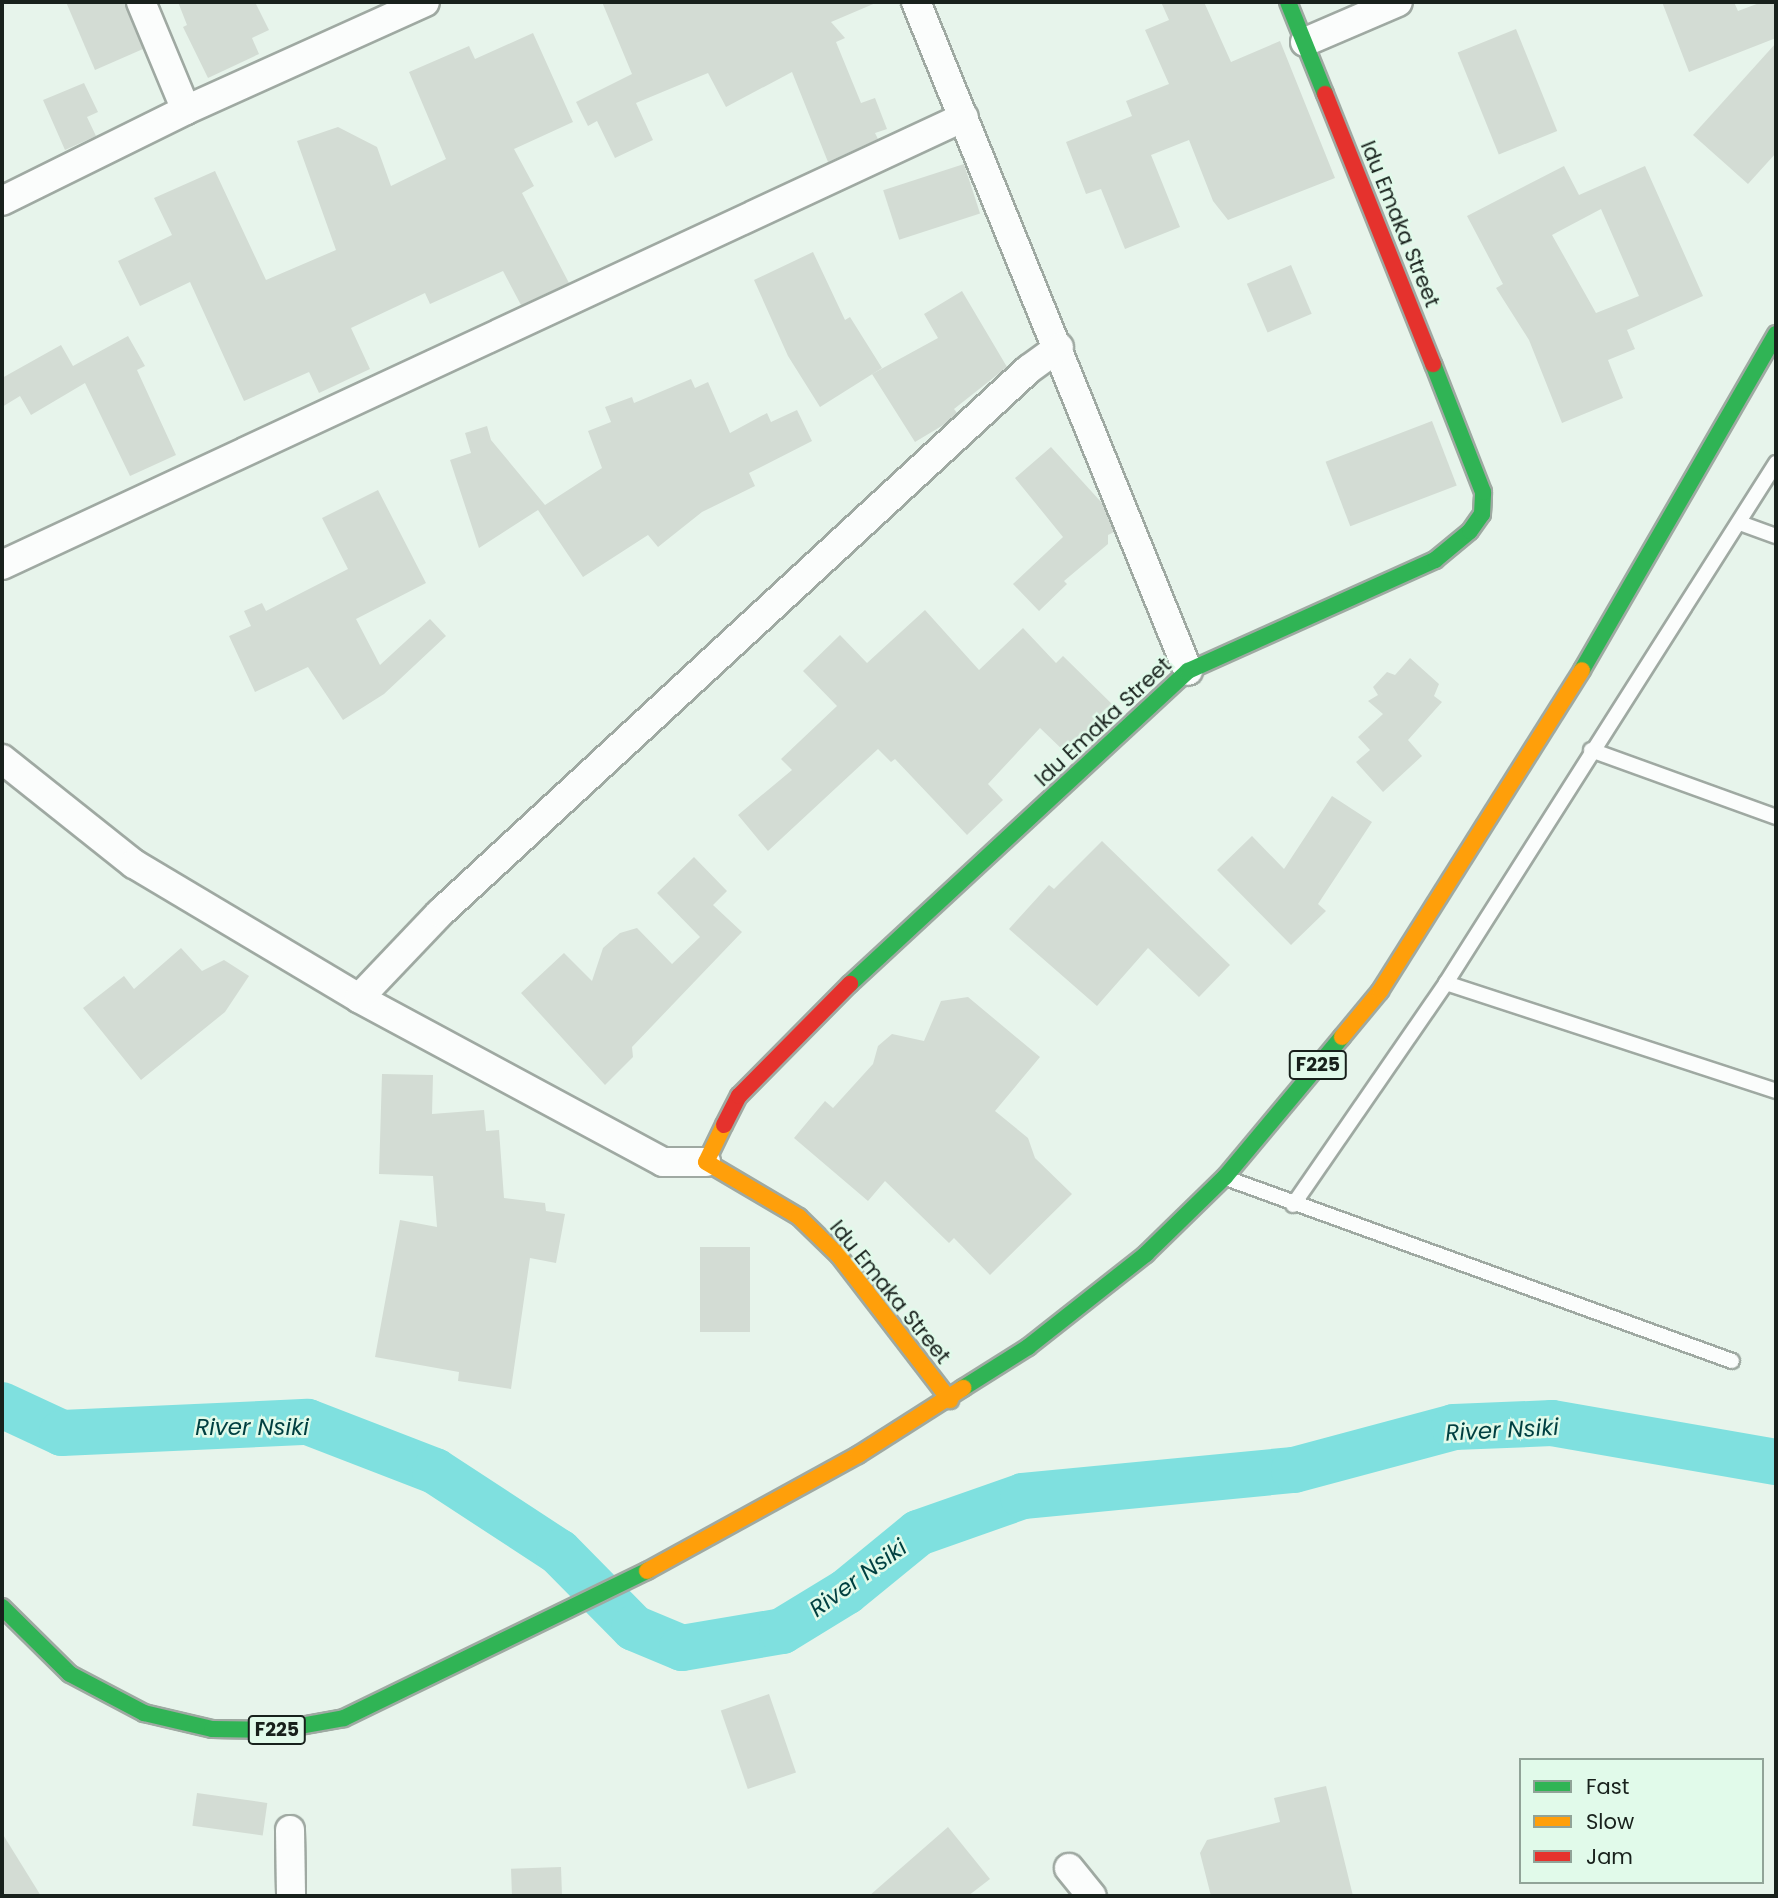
<!DOCTYPE html>
<style>
body{margin:0}
#map{position:relative;width:1778px;height:1898px;overflow:hidden;background:#e7f4eb;font-family:Poppins,sans-serif}
div>[style]{position:absolute}
.river>*{height:46px;margin:-23px;padding:0 23px;transform-origin:23px;border-radius:23px;background:#7fe0df}
.building>*{inset:0;background:#d3dcd4;transform-origin:0 0}
.roads{filter:drop-shadow(2px 0 #9fa9a2) drop-shadow(-2px 0 #9fa9a2) drop-shadow(0 2px #9fa9a2) drop-shadow(0 -2px #9fa9a2)}
.lane>*{height:14px;margin:-7px;padding:0 7px;transform-origin:7px;border-radius:7px;background:#fbfdfc}
.street>*{height:28px;margin:-14px;padding:0 14px;transform-origin:14px;border-radius:14px;background:#fbfdfc}
.fast>*{height:16px;margin:-8px;padding:0 8px;transform-origin:8px;border-radius:8px;background:#30b455}
.slow>*{height:16px;margin:-8px;padding:0 8px;transform-origin:8px;border-radius:8px;background:#ff9f0a}
.jam>*{height:16px;margin:-8px;padding:0 8px;transform-origin:8px;border-radius:8px;background:#e5322d}
span{translate:-50% -50%;white-space:nowrap;text-align:center;line-height:1.15;-webkit-text-stroke:5px #e1faea;paint-order:stroke}
.shield-label span{padding:2px 5px;background:#e1faea;border:2px solid;border-radius:5px;-webkit-text-stroke-width:0}
.shield-label{font-size:19px;color:#18211c;font-weight:700}
.street-label{font-size:21px;color:#18211c}
.water-label{font-size:23px;color:#003f40;font-style:italic}
.frame{position:absolute;inset:0;border:4px solid #18211c;pointer-events:none}
.legend{position:absolute;left:1519px;top:1758px;width:245px;height:126px;box-sizing:border-box;background:#e1faea;border:2px solid #91a398;margin:0;padding:9px 12px;list-style:none;font-size:21px;color:#18211c}
.legend li{display:flex;align-items:center;gap:14px;height:35px}
.legend b{width:35px;border:2px solid #91a398}
</style>
<div id="map">
<div class="river">
<i style="left:2px;top:1405px;width:66px;rotate:25deg"></i>
<i style="left:62px;top:1433px;width:246px;rotate:-2.6deg"></i>
<i style="left:308px;top:1422px;width:136px;rotate:21.1deg"></i>
<i style="left:435px;top:1471px;width:148px;rotate:33.2deg"></i>
<i style="left:559px;top:1552px;width:107px;rotate:45.4deg"></i>
<i style="left:634px;top:1628px;width:52px;rotate:22.6deg"></i>
<i style="left:682px;top:1648px;width:101px;rotate:-9.6deg"></i>
<i style="left:782px;top:1631px;width:75px;rotate:-31.4deg"></i>
<i style="left:846px;top:1592px;width:93px;rotate:-39.3deg"></i>
<i style="left:918px;top:1533px;width:111px;rotate:-19.4deg"></i>
<i style="left:1023px;top:1496px;width:272px;rotate:-5.5deg"></i>
<i style="left:1294px;top:1470px;width:166px;rotate:-15deg"></i>
<i style="left:1454px;top:1427px;width:98px;rotate:-2.3deg"></i>
<i style="left:1552px;top:1423px;width:227px;rotate:9.9deg"></i>
</div>
<div class="building">
<i style="clip-path:polygon(66px 2px,125px 2px,143px 49px,95px 70px)"></i>
<i style="clip-path:polygon(178px 2px,255px 2px,269px 30px,252px 38px,259px 54px,208px 78px,183px 27px,187px 25px)"></i>
<i style="clip-path:polygon(602px 2px,878px 2px,831px 22px,845px 38px,836px 42px,861px 103px,875px 98px,887px 129px,875px 133px,878px 139px,828px 162px,792px 72px,726px 107px,708px 73px,636px 103px,653px 140px,615px 158px,597px 121px,588px 126px,576px 102px,632px 74px)"></i>
<i style="clip-path:polygon(1161px 2px,1204px 2px,1231px 62px,1280px 41px,1335px 178px,1228px 220px,1213px 201px,1189px 140px,1151px 155px,1180px 227px,1125px 249px,1101px 189px,1086px 194px,1066px 142px,1132px 116px,1126px 101px,1169px 84px,1145px 30px,1169px 20px)"></i>
<i style="clip-path:polygon(1662px 2px,1734px 2px,1738px 11px,1762px 2px,1776px 2px,1776px 38px,1689px 72px)"></i>
<i style="left:1516px;top:29px;width:110px;height:63px;rotate:68deg"></i>
<i style="clip-path:polygon(533px 33px,573px 122px,514px 149px,534px 186px,522px 193px,569px 283px,521px 305px,503px 271px,430px 304px,425px 293px,351px 328px,370px 369px,319px 393px,309px 372px,244px 401px,190px 282px,140px 306px,118px 261px,172px 235px,154px 198px,215px 171px,266px 280px,336px 250px,297px 141px,338px 127px,377px 147px,391px 186px,446px 159px,409px 72px,469px 46px,475px 59px)"></i>
<i style="clip-path:polygon(1776px 43px,1776px 153px,1748px 184px,1693px 135px)"></i>
<i style="clip-path:polygon(84px 83px,98px 112px,87px 117px,96px 136px,65px 150px,43px 100px)"></i>
<i style="left:964px;top:164px;width:52px;height:85px;rotate:72deg"></i>
<i style="clip-path:polygon(evenodd,1564px 166px,1579px 195px,1645px 166px,1703px 296px,1627px 330px,1635px 349px,1608px 360px,1623px 398px,1562px 423px,1529px 340px,1496px 288px,1503px 284px,1467px 216px,1564px 166px,1601px 209px,1639px 296px,1596px 313px,1552px 235px,1601px 209px)"></i>
<i style="clip-path:polygon(813px 252px,845px 320px,850px 317px,882px 368px,820px 407px,788px 356px,754px 280px)"></i>
<i style="left:1291px;top:265px;width:53px;height:48px;rotate:67deg"></i>
<i style="clip-path:polygon(962px 291px,1007px 367px,954px 409px,957px 413px,945px 424px,915px 442px,872px 374px,938px 338px,924px 314px)"></i>
<i style="clip-path:polygon(128px 336px,145px 366px,137px 370px,176px 455px,130px 476px,85px 383px,31px 415px,20px 396px,2px 407px,2px 378px,61px 345px,73px 366px)"></i>
<i style="clip-path:polygon(691px 379px,695px 388px,708px 382px,730px 433px,767px 413px,771px 422px,797px 410px,812px 441px,749px 473px,755px 486px,702px 512px,658px 547px,648px 535px,583px 577px,538px 510px,479px 548px,450px 460px,471px 453px,465px 433px,487px 426px,491px 440px,545px 505px,602px 468px,588px 431px,611px 422px,605px 407px,632px 397px,634px 403px)"></i>
<i style="left:1432px;top:421px;width:69px;height:114px;rotate:69deg"></i>
<i style="clip-path:polygon(1051px 447px,1102px 503px,1114px 532px,1108px 535px,1108px 544px,1064px 581px,1067px 584px,1039px 611px,1013px 584px,1063px 537px,1015px 478px)"></i>
<i style="clip-path:polygon(378px 490px,426px 583px,356px 619px,380px 665px,430px 619px,446px 636px,384px 694px,343px 720px,308px 667px,255px 692px,229px 636px,251px 626px,244px 611px,262px 603px,266px 611px,348px 569px,322px 518px)"></i>
<i style="clip-path:polygon(925px 610px,979px 670px,1023px 628px,1056px 663px,1063px 656px,1116px 708px,1067px 754px,1040px 728px,988px 784px,1003px 800px,967px 835px,895px 759px,891px 762px,878px 749px,768px 851px,738px 815px,792px 770px,781px 759px,837px 706px,803px 671px,840px 635px,867px 663px)"></i>
<i style="clip-path:polygon(1410px 658px,1439px 684px,1434px 696px,1442px 702px,1408px 740px,1422px 756px,1383px 792px,1356px 762px,1370px 750px,1358px 737px,1383px 714px,1368px 701px,1378px 695px,1373px 687px,1387px 672px,1395px 675px)"></i>
<i style="clip-path:polygon(1332px 796px,1372px 822px,1318px 904px,1326px 911px,1291px 945px,1217px 870px,1252px 836px,1284px 869px)"></i>
<i style="clip-path:polygon(1102px 841px,1230px 965px,1199px 997px,1148px 948px,1097px 1006px,1009px 929px,1049px 885px,1054px 889px)"></i>
<i style="clip-path:polygon(694px 857px,727px 891px,713px 905px,742px 932px,632px 1047px,633px 1057px,605px 1085px,521px 993px,564px 953px,592px 981px,603px 948px,620px 933px,637px 928px,672px 964px,700px 937px,657px 893px)"></i>
<i style="clip-path:polygon(181px 948px,202px 971px,224px 960px,249px 976px,225px 1012px,141px 1080px,83px 1008px,124px 976px,134px 989px)"></i>
<i style="clip-path:polygon(968px 997px,1040px 1057px,995px 1111px,1028px 1138px,1035px 1158px,1072px 1194px,990px 1275px,954px 1238px,949px 1243px,885px 1181px,868px 1201px,794px 1138px,825px 1101px,833px 1108px,873px 1064px,878px 1046px,892px 1034px,924px 1041px,941px 1001px)"></i>
<i style="clip-path:polygon(382px 1074px,433px 1075px,432px 1114px,484px 1110px,486px 1131px,499px 1130px,504px 1198px,545px 1203px,546px 1211px,565px 1214px,556px 1263px,530px 1258px,511px 1389px,458px 1381px,459px 1372px,375px 1357px,400px 1220px,437px 1227px,433px 1176px,379px 1174px)"></i>
<i style="left:750px;top:1247px;width:85px;height:50px;rotate:90deg"></i>
<i style="left:769px;top:1694px;width:83px;height:51px;rotate:71deg"></i>
<i style="clip-path:polygon(1326px 1786px,1353px 1896px,1211px 1896px,1200px 1853px,1207px 1840px,1280px 1822px,1274px 1798px)"></i>
<i style="left:197px;top:1793px;width:71px;height:33px;rotate:8deg"></i>
<i style="clip-path:polygon(948px 1827px,990px 1879px,968px 1896px,869px 1896px)"></i>
<i style="clip-path:polygon(2px 1833px,41px 1896px,2px 1896px)"></i>
<i style="left:561px;top:1867px;width:29px;height:50px;rotate:88deg"></i>
</div>
<div class="roads">
<div class="lane">
<i style="left:1740px;top:523px;width:38px;rotate:20deg"></i>
<i style="left:1591px;top:750px;width:197px;rotate:19.9deg"></i>
<i style="left:1446px;top:983px;width:347px;rotate:18.1deg"></i>
<i style="left:1226px;top:1178px;width:538px;rotate:19.88deg"></i>
<i style="left:1293px;top:1205px;width:270px;rotate:-55.4deg"></i>
<i style="left:1446px;top:983px;width:616px;rotate:-57.6deg"></i>
</div>
<div class="street">
<i style="left:141px;top:2px;width:117px;rotate:67.4deg"></i>
<i style="left:186px;top:110px;width:262px;rotate:-24.3deg"></i>
<i style="left:916px;top:2px;width:722px;rotate:67.87deg"></i>
<i style="left:1305px;top:42px;width:101px;rotate:-23.3deg"></i>
<i style="left:2px;top:201px;width:205px;rotate:-26.3deg"></i>
<i style="left:2px;top:565px;width:1061px;rotate:-24.97deg"></i>
<i style="left:2px;top:759px;width:169px;rotate:38.5deg"></i>
<i style="left:134px;top:864px;width:262px;rotate:30.8deg"></i>
<i style="left:706px;top:1162px;width:43px;rotate:180deg"></i>
<i style="left:663px;top:1162px;width:345px;rotate:-151.7deg"></i>
<i style="left:359px;top:998px;width:117px;rotate:-46.4deg"></i>
<i style="left:440px;top:913px;width:802px;rotate:-42.73deg"></i>
<i style="left:1029px;top:369px;width:37px;rotate:-36deg"></i>
<i style="left:290px;top:1830px;width:66px;rotate:89.1deg"></i>
<i style="left:1069px;top:1868px;width:36px;rotate:51deg"></i>
</div>
<div class="fast">
<i style="left:1288px;top:2px;width:99px;rotate:68.1deg"></i>
<i style="left:1582px;top:670px;width:388px;rotate:-60deg"></i>
<i style="left:850px;top:984px;width:461px;rotate:-42.8deg"></i>
<i style="left:1188px;top:671px;width:271px;rotate:-24.2deg"></i>
<i style="left:1435px;top:560px;width:45px;rotate:-39.6deg"></i>
<i style="left:1470px;top:531px;width:21px;rotate:-55deg"></i>
<i style="left:1482px;top:514px;width:22px;rotate:-87deg"></i>
<i style="left:1483px;top:492px;width:137px;rotate:-111.3deg"></i>
<i style="left:963px;top:1388px;width:77px;rotate:-32.2deg"></i>
<i style="left:1028px;top:1347px;width:150px;rotate:-38.2deg"></i>
<i style="left:1146px;top:1254px;width:110px;rotate:-44.3deg"></i>
<i style="left:1225px;top:1177px;width:182px;rotate:-50.1deg"></i>
<i style="left:2px;top:1607px;width:95px;rotate:44.6deg"></i>
<i style="left:70px;top:1674px;width:84px;rotate:27.8deg"></i>
<i style="left:144px;top:1713px;width:70px;rotate:13.2deg"></i>
<i style="left:212px;top:1729px;width:66px;rotate:0.9deg"></i>
<i style="left:278px;top:1730px;width:67px;rotate:-10.3deg"></i>
<i style="left:344px;top:1718px;width:337px;rotate:-25.9deg"></i>
</div>
<div class="slow">
<i style="left:1342px;top:1037px;width:60px;rotate:-50.4deg"></i>
<i style="left:1380px;top:991px;width:379px;rotate:-57.8deg"></i>
<i style="left:724px;top:1125px;width:41px;rotate:115.9deg"></i>
<i style="left:706px;top:1162px;width:108px;rotate:30.6deg"></i>
<i style="left:799px;top:1217px;width:56px;rotate:44.3deg"></i>
<i style="left:839px;top:1256px;width:182px;rotate:52.4deg"></i>
<i style="left:647px;top:1571px;width:241px;rotate:-28.8deg"></i>
<i style="left:858px;top:1455px;width:125px;rotate:-32.5deg"></i>
</div>
<div class="jam">
<i style="left:1325px;top:94px;width:291px;rotate:68.2deg"></i>
<i style="left:724px;top:1125px;width:33px;rotate:-63deg"></i>
<i style="left:739px;top:1096px;width:158px;rotate:-45.3deg"></i>
</div>
</div>
<div class="shield-label">
<span style="left:1318px;top:1065px">F225</span>
<span style="left:277px;top:1730px">F225</span>
</div>
<div class="street-label">
<span style="left:1400px;top:224px;rotate:68deg">Idu Emaka Street</span>
<span style="left:1103px;top:722px;rotate:-43deg">Idu Emaka Street</span>
<span style="left:890px;top:1292px;rotate:51deg">Idu Emaka Street</span>
</div>
<div class="water-label">
<span style="left:252px;top:1427px">River Nsiki</span>
<span style="left:1502px;top:1430px;rotate:-3deg">River Nsiki</span>
<span style="left:858px;top:1578px;rotate:-36deg">River Nsiki</span>
</div>
<div class="frame"></div>
<ul class="legend">
<li><b style="height:9px;background:#30b455"></b>Fast</li>
<li><b style="height:9px;background:#ff9f0a"></b>Slow</li>
<li><b style="height:9px;background:#e5322d"></b>Jam</li>
</ul>
</div>
